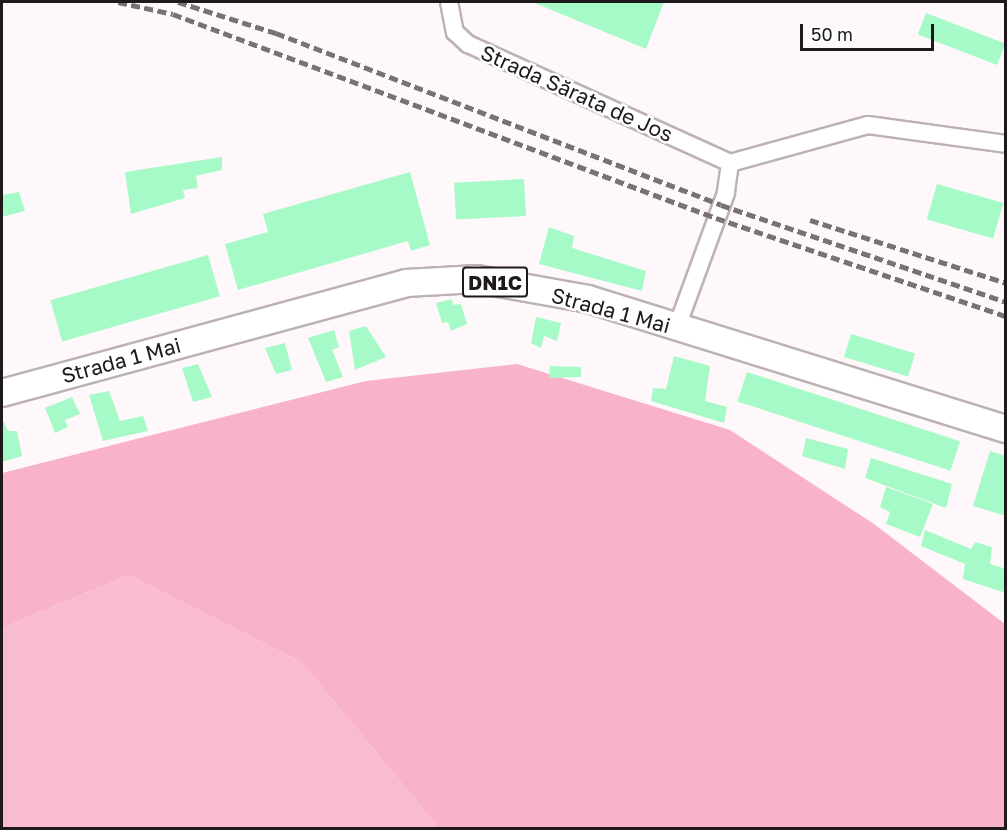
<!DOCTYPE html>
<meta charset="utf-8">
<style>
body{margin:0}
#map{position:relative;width:1007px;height:830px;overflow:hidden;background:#fef8fa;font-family:"Golos Text",sans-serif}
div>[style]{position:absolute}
.green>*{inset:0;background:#f8bcce}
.forest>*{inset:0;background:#f9b3c9}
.building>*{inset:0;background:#a6fac7;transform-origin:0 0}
.roads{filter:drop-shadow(2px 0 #beb1b4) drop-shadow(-2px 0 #beb1b4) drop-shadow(0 2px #beb1b4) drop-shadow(0 -2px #beb1b4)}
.minor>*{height:16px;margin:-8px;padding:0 8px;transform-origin:8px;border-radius:8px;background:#fff}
.highway>*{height:26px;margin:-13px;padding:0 13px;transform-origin:13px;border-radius:13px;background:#fff}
.rail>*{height:4.5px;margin-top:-2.25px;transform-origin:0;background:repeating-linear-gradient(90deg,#787274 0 9px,transparent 0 13.5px)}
span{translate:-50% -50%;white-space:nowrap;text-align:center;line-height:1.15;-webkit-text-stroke:5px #fff;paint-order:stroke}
.shield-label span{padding:2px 4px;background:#fff;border:2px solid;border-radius:4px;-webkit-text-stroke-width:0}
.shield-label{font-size:20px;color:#1e191a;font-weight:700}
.street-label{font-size:21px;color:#1e191a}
.frame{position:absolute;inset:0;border:3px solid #1e191a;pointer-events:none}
.scale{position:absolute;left:800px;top:24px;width:134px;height:27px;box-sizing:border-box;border:3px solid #1e191a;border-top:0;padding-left:8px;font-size:18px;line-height:21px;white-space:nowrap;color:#1e191a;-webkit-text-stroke:4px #fff;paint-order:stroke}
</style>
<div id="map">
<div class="green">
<i style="clip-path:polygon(129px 575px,301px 662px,439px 828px,2px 828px,2px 628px)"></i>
</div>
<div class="forest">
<i style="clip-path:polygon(517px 364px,730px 430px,874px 524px,1005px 624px,1005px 828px,439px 828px,301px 662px,129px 575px,2px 628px,2px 473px,366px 381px)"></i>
</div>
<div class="building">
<i style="clip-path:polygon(532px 2px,664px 2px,646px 49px)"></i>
<i style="left:926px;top:13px;width:85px;height:23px;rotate:21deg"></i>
<i style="clip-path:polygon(222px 157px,222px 170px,196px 176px,198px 188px,183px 190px,185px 198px,131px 214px,125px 172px)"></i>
<i style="clip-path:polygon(410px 172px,430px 245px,411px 251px,408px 241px,238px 290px,225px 244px,268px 232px,263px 214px)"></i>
<i style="left:524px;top:179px;width:37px;height:70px;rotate:87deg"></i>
<i style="left:937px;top:184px;width:69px;height:37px;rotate:16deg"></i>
<i style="clip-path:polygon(19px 192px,25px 211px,2px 217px,2px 195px)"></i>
<i style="clip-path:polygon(549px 227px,574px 236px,572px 248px,646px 271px,642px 291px,539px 264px)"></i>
<i style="left:208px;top:255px;width:43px;height:164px;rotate:74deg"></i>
<i style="clip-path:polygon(452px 299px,453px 305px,461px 304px,467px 324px,451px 331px,448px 322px,442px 323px,436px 303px)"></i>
<i style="clip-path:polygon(536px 317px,561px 323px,557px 341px,544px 336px,541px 348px,531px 343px)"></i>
<i style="clip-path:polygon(366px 326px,386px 357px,355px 370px,349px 331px)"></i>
<i style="clip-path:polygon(334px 330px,339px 347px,332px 350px,343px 377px,326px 382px,308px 338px)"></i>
<i style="left:851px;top:334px;width:67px;height:24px;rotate:17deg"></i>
<i style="clip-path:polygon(285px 343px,292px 370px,276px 374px,265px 348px)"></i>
<i style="clip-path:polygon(674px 356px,710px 366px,705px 401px,727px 407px,724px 423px,651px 401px,653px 388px,666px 389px)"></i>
<i style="clip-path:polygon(198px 364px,212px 397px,193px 402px,182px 368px)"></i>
<i style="clip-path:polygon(550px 366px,581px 367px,581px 377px,549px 378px)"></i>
<i style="left:747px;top:372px;width:224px;height:31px;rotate:18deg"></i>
<i style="clip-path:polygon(109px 391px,120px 421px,143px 416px,148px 431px,103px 441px,89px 395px)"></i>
<i style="clip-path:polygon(72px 397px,80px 414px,65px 420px,68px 427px,55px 433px,45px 408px)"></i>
<i style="clip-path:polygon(2px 418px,8px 431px,17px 431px,22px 456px,2px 462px)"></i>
<i style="clip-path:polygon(806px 438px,848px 449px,845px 469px,802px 456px)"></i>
<i style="clip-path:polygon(990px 451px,1006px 456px,1006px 516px,973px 506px)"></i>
<i style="clip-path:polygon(871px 458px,952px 484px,946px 508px,865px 478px)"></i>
<i style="clip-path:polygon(886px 487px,933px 504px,920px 537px,886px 524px,890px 512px,880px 507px)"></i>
<i style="clip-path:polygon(925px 530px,971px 549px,975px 542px,992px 547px,990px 564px,1006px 569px,1006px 593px,963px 579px,965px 564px,921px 546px)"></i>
</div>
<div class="roads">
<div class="minor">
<i style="left:449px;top:2px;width:31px;rotate:79deg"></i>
<i style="left:455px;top:32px;width:18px;rotate:43deg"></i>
<i style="left:468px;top:44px;width:288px;rotate:24.4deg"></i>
<i style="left:730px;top:163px;width:30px;rotate:98deg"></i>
<i style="left:726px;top:193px;width:143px;rotate:110.1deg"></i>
<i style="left:730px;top:163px;width:143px;rotate:-15.4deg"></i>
<i style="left:868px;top:125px;width:139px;rotate:7.8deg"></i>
</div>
<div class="highway">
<i style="left:2px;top:393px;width:419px;rotate:-15.2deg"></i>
<i style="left:406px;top:283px;width:71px;rotate:-3.2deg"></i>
<i style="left:477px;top:279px;width:113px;rotate:10.2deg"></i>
<i style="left:588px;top:299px;width:438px;rotate:17.3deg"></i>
</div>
</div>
<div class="rail">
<i style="left:118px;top:2px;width:56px;rotate:12.3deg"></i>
<i style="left:173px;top:14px;width:580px;rotate:20.59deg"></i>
<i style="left:716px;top:218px;width:306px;rotate:18.7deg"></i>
<i style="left:178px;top:2px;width:103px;rotate:17.6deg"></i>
<i style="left:276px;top:33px;width:477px;rotate:21.1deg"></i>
<i style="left:721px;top:205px;width:301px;rotate:18.8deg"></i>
<i style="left:810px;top:220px;width:206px;rotate:17.8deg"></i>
</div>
<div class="shield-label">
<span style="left:495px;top:282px">DN1C</span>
</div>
<div class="street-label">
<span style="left:577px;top:93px;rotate:24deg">Strada Sărata de Jos</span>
<span style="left:611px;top:310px;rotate:15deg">Strada 1 Mai</span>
<span style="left:121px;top:360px;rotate:-15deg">Strada 1 Mai</span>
</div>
<div class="frame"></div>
<div class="scale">50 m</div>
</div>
